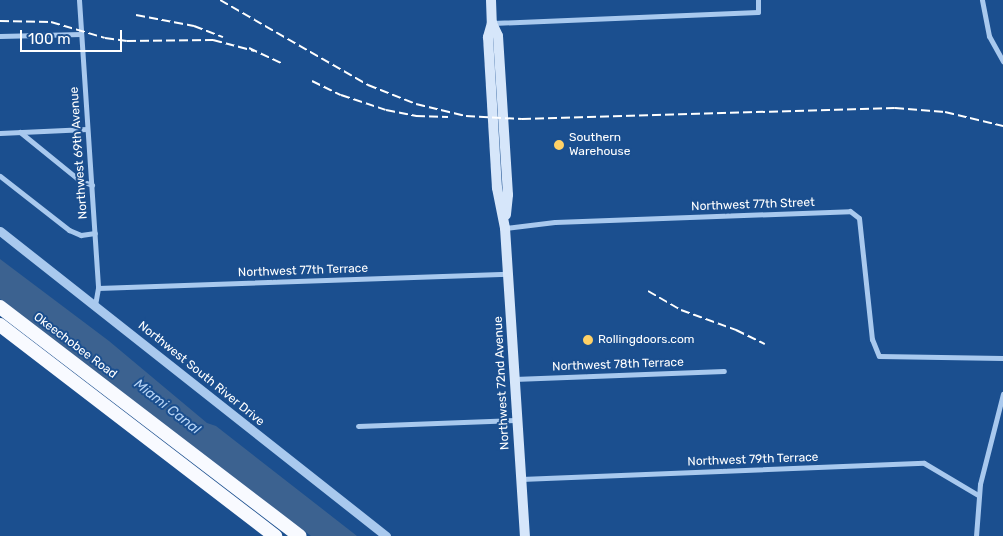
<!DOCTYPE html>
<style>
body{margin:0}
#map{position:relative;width:1003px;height:536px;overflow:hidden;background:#1b4f8f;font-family:Rubik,sans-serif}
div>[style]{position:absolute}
.water>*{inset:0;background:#3c6290}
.minor>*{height:5px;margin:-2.5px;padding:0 2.5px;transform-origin:2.5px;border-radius:2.5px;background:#a9c9ee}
.tertiary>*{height:9px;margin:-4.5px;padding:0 4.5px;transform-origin:4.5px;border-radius:4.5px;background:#a9c9ee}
.secondary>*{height:10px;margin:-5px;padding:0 5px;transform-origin:5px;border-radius:5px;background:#d6e6fa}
.trunk>*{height:14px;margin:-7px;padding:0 7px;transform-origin:7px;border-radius:7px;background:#f8faff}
.rail>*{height:2px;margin-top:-1px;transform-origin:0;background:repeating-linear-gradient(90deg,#fff 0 9px,transparent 0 13px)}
.dots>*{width:14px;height:14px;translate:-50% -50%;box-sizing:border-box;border:2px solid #1b4f8f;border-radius:50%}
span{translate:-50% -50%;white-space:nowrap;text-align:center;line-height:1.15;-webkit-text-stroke:4px #1b4f8f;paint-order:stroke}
.poi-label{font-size:12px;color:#fff}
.left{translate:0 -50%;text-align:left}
.street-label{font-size:12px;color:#fff}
.water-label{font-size:14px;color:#b5d3f5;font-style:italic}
.scale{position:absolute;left:20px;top:30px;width:102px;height:22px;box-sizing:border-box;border:2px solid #fff;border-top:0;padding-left:6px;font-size:15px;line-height:18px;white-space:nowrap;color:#fff;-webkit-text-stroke:4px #1b4f8f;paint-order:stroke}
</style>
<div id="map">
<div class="water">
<i style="clip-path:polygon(0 259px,109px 341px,207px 423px,216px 426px,357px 536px,311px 536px,0 299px)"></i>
</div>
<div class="minor">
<i style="left:79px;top:0;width:289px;rotate:86.2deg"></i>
<i style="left:98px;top:288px;width:17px;rotate:100deg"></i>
<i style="left:982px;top:0;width:37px;rotate:79deg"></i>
<i style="left:989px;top:36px;width:29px;rotate:61deg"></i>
<i style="left:493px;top:23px;width:265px;rotate:-2.4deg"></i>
<i style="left:758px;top:12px;width:12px;rotate:-90deg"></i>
<i style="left:0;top:36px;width:81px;rotate:-1.4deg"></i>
<i style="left:20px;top:132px;width:76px;rotate:39.1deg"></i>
<i style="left:79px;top:180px;width:14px;rotate:21deg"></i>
<i style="left:0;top:133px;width:87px;rotate:-2.6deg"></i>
<i style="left:0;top:176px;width:88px;rotate:38deg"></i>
<i style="left:69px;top:230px;width:13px;rotate:23deg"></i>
<i style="left:81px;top:235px;width:14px;rotate:-8deg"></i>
<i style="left:505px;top:228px;width:50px;rotate:-6.8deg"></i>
<i style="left:555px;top:222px;width:295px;rotate:-2.1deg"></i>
<i style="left:850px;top:211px;width:11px;rotate:38deg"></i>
<i style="left:859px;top:218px;width:122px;rotate:83.9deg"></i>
<i style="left:872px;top:339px;width:18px;rotate:68deg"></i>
<i style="left:879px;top:356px;width:124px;rotate:0.9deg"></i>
<i style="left:98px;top:288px;width:410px;rotate:-2deg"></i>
<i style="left:514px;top:379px;width:210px;rotate:-2.2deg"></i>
<i style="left:358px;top:426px;width:158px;rotate:-2.2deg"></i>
<i style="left:521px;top:479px;width:403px;rotate:-2.3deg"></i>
<i style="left:924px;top:463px;width:63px;rotate:30.7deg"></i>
<i style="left:976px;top:536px;width:52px;rotate:-85.6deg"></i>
<i style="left:980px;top:484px;width:93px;rotate:-75.7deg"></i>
</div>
<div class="tertiary">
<i style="left:0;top:231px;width:492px;rotate:38.3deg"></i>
</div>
<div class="secondary">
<i style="left:491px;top:0;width:23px;rotate:88deg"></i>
<i style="left:492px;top:23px;width:14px;rotate:65deg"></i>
<i style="left:498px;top:36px;width:159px;rotate:86.4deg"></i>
<i style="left:508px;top:195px;width:20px;rotate:96deg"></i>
<i style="left:492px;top:23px;width:15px;rotate:106deg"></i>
<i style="left:488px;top:37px;width:151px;rotate:86.6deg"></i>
<i style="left:497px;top:188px;width:41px;rotate:78.7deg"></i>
<i style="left:505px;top:228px;width:309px;rotate:86.3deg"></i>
</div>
<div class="trunk">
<i style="left:0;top:307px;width:377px;rotate:37.4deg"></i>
<i style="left:0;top:325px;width:347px;rotate:37.5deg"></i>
</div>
<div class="rail">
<i style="left:220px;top:0;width:171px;rotate:29.9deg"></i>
<i style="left:368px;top:85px;width:52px;rotate:21.6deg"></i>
<i style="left:416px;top:104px;width:51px;rotate:13.5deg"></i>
<i style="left:466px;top:116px;width:56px;rotate:3.1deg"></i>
<i style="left:522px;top:119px;width:373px;rotate:-1.7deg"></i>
<i style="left:895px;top:108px;width:50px;rotate:4.6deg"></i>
<i style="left:945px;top:112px;width:60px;rotate:13.6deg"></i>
<i style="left:136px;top:15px;width:59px;rotate:10.7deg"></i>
<i style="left:194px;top:26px;width:31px;rotate:21deg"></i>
<i style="left:0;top:21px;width:51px;rotate:1.1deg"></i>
<i style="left:51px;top:22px;width:56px;rotate:16.5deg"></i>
<i style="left:105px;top:38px;width:22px;rotate:8deg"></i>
<i style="left:127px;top:41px;width:86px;rotate:-0.7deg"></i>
<i style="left:213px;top:40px;width:43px;rotate:14.7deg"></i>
<i style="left:249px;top:48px;width:38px;rotate:25deg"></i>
<i style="left:312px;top:81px;width:32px;rotate:26deg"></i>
<i style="left:341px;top:95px;width:47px;rotate:18.4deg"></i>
<i style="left:386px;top:110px;width:31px;rotate:11deg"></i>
<i style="left:416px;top:116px;width:32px;rotate:2deg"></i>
<i style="left:648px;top:291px;width:38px;rotate:30deg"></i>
<i style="left:681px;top:310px;width:59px;rotate:20deg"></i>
<i style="left:736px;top:330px;width:32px;rotate:26deg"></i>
</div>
<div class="dots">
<i style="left:559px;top:145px;background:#ffd166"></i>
<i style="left:588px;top:340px;background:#ffd166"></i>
</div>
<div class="poi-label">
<span class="left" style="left:569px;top:145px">Southern<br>Warehouse</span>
<span class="left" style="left:598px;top:340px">Rollingdoors.com</span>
</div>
<div class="street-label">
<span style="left:79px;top:153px;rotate:-94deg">Northwest 69th Avenue</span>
<span style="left:753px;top:205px;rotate:-2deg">Northwest 77th Street</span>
<span style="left:303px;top:271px;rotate:-2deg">Northwest 77th Terrace</span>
<span style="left:75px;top:346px;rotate:37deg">Okeechobee Road</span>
<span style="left:618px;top:365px;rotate:-2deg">Northwest 78th Terrace</span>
<span style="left:201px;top:374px;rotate:39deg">Northwest South River Drive</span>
<span style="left:502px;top:383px;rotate:-93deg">Northwest 72nd Avenue</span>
<span style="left:753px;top:460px;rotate:-2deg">Northwest 79th Terrace</span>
</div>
<div class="water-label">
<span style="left:167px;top:407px;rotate:38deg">Miami Canal</span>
</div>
<div class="scale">100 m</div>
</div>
